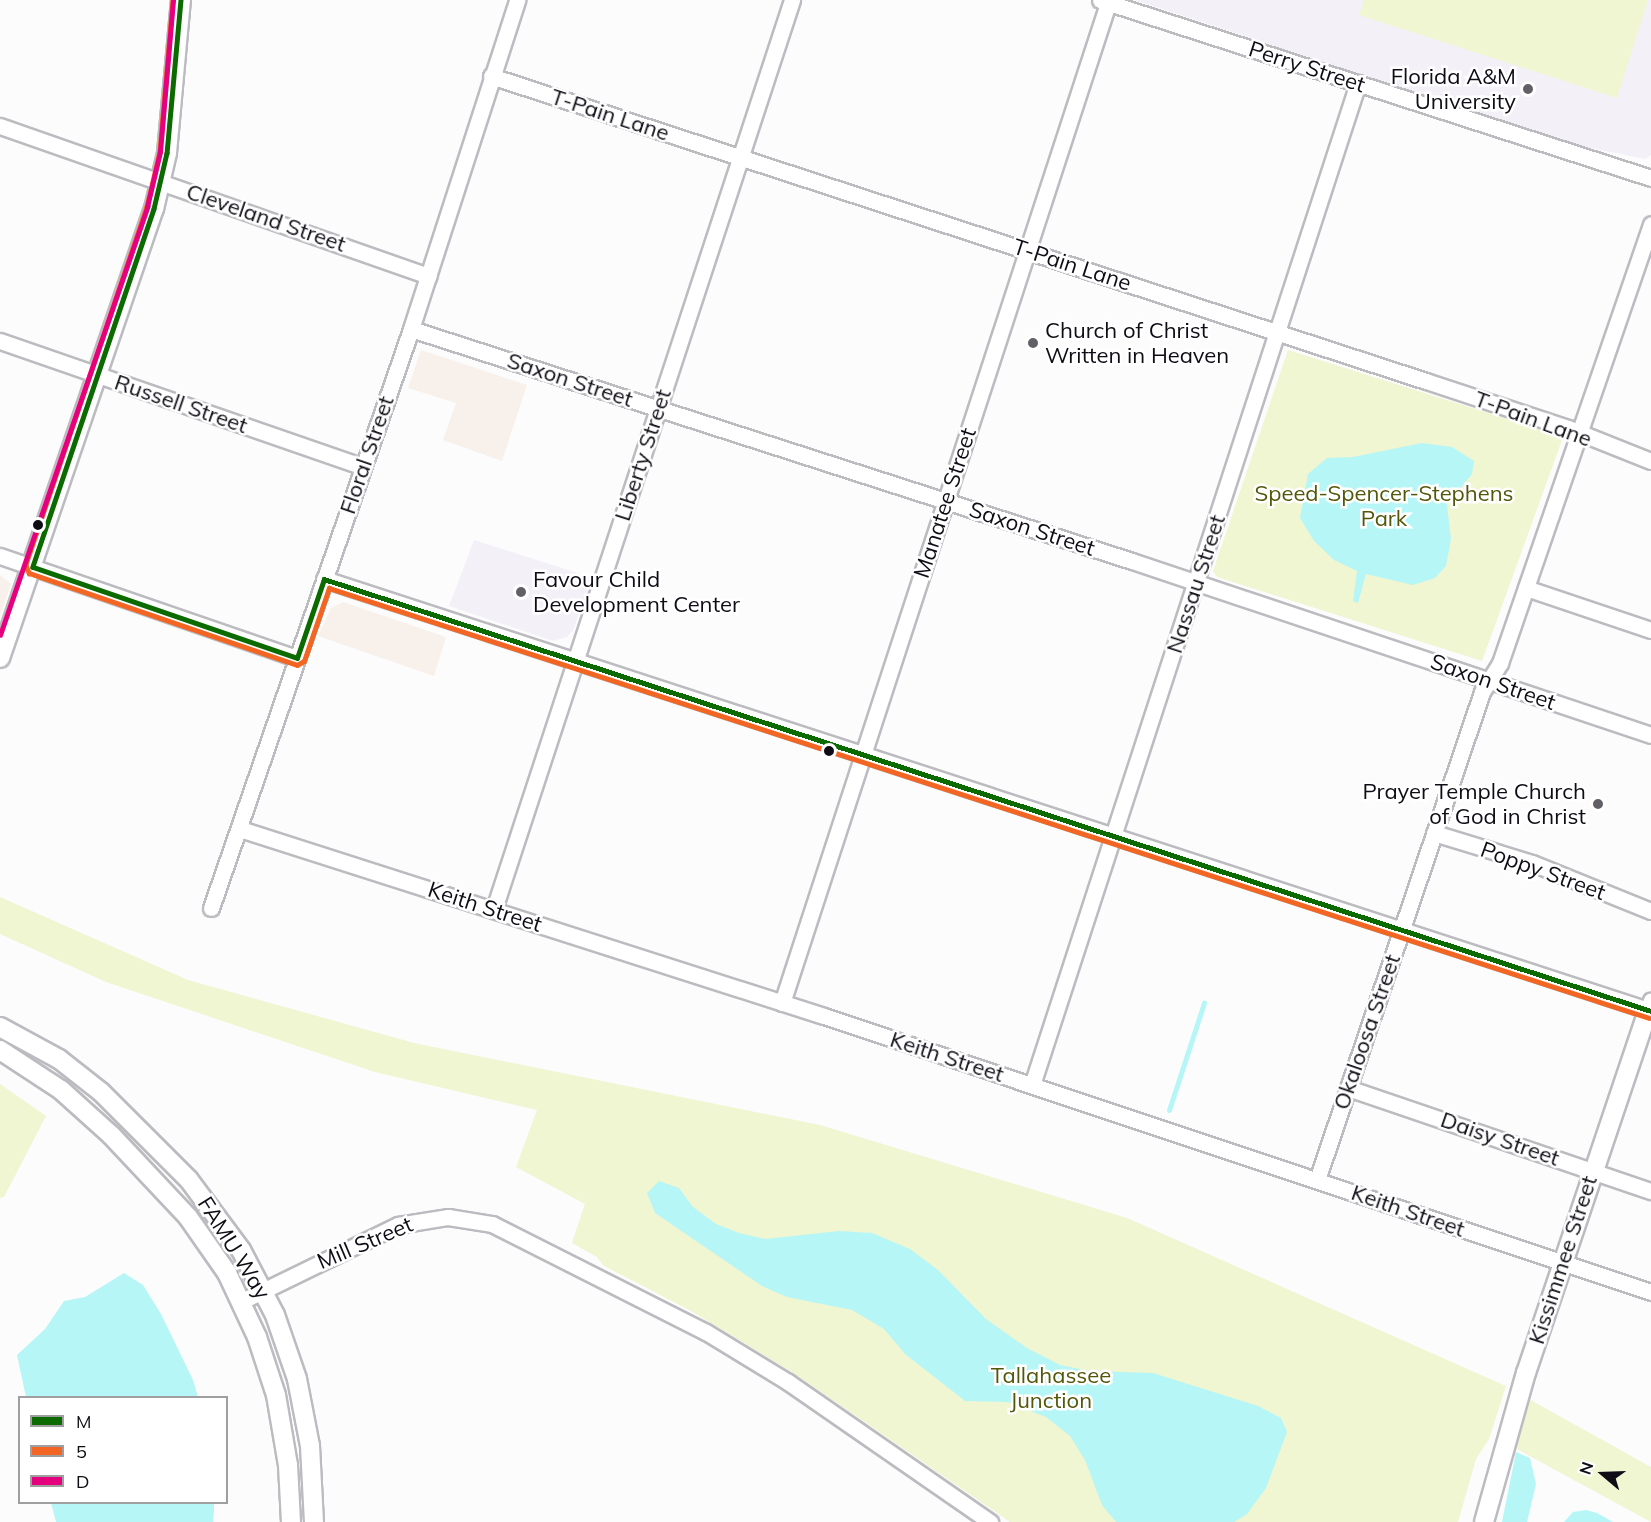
<!DOCTYPE html>
<style>
body{margin:0}
#map{position:relative;width:1651px;height:1522px;overflow:hidden;background:#fcfcfc;font-family:Mulish,sans-serif}
div>[style]{position:absolute}
.commercial>*{inset:0;background:#f8f0ea}
.built>*{inset:0;background:#f3f0f8}
.green>*{inset:0;background:#f0f5d2}
.water>*{inset:0;background:#b6f6f6}
.stream>*{height:5px;margin:-2.5px;padding:0 2.5px;transform-origin:2.5px;border-radius:2.5px;background:#b6f6f6}
.roads{filter:drop-shadow(2px 0 #bcbbc0) drop-shadow(-2px 0 #bcbbc0) drop-shadow(0 2px #bcbbc0) drop-shadow(0 -2px #bcbbc0)}
.minor>*{height:15px;margin:-7.5px;padding:0 7.5px;transform-origin:7.5px;border-radius:7.5px;background:#fff}
.tertiary>*{height:18px;margin:-9px;padding:0 9px;transform-origin:9px;border-radius:9px;background:#fff}
.bus-1>*{height:4.5px;margin:-2.25px;padding:0 2.25px;transform-origin:2.25px;border-radius:2.25px;background:#0c6b00}
.bus-2>*{height:4.5px;margin:-2.25px;padding:0 2.25px;transform-origin:2.25px;border-radius:2.25px;background:#f26522}
.bus-3>*{height:4.5px;margin:-2.25px;padding:0 2.25px;transform-origin:2.25px;border-radius:2.25px;background:#e5007d}
.dots>*{width:16px;height:16px;translate:-50% -50%;box-sizing:border-box;border:3px solid #fff;border-radius:50%}
span{translate:-50% -50%;white-space:nowrap;text-align:center;line-height:1.15;-webkit-text-stroke:5px #fff;paint-order:stroke}
.street-label{font-size:22px;color:#0f0c15}
.poi-label{font-size:22px;color:#0f0c15}
.right{translate:-100% -50%;text-align:right}
.left{translate:0 -50%;text-align:left}
.park-label{font-size:22px;color:#525709}
.legend{position:absolute;left:18px;top:1396px;width:210px;height:108px;box-sizing:border-box;background:#fff;border:2px solid #9f9ea1;margin:0;padding:8px 10px;list-style:none;font-size:18px;color:#0f0c15}
.legend li{display:flex;align-items:center;gap:12px;height:30px}
.legend b{width:30px;border:2px solid #9f9ea1}
.north{position:absolute;left:1573px;top:1444px;width:60px;height:60px;-webkit-text-stroke:4px #fff;paint-order:stroke;rotate:289deg;font-size:16px;font-weight:700;line-height:24px;text-align:center;color:#0f0c15}
.north::after{content:'';display:block;margin:auto;width:21px;height:27px;background:#0f0c15;clip-path:polygon(50% 0,100% 100%,50% 72%,0 100%)}
</style>
<div id="map">
<div class="commercial">
<i style="clip-path:polygon(421px 350px,527px 385px,502px 461px,443px 440px,456px 403px,408px 388px)"></i>
<i style="clip-path:polygon(0 575px,11px 584px,0 616px)"></i>
<i style="clip-path:polygon(343px 602px,446px 637px,434px 676px,318px 636px,331px 608px)"></i>
</div>
<div class="built">
<i style="clip-path:polygon(1135px 0,1651px 0,1651px 155px,1645px 159px,1576px 145px)"></i>
<i style="clip-path:polygon(474px 540px,593px 578px,573px 630px,567px 637px,553px 641px,449px 606px)"></i>
</div>
<div class="green">
<i style="clip-path:polygon(1364px 0,1648px 0,1617px 98px,1359px 15px)"></i>
<i style="clip-path:polygon(1288px 350px,1548px 432px,1562px 440px,1482px 661px,1217px 577px,1213px 571px)"></i>
<i style="clip-path:polygon(0 897px,188px 980px,414px 1043px,820px 1125px,1127px 1218px,1506px 1386px,1489px 1439px,1476px 1459px,1458px 1522px,1010px 1522px,792px 1372px,691px 1311px,604px 1266px,597px 1257px,572px 1243px,585px 1204px,516px 1167px,537px 1110px,375px 1072px,106px 982px,0 934px)"></i>
<i style="clip-path:polygon(0 1084px,46px 1116px,4px 1197px,0 1198px)"></i>
<i style="clip-path:polygon(1527px 1398px,1651px 1467px,1651px 1522px,1513px 1447px)"></i>
</div>
<div class="water">
<i style="clip-path:polygon(1422px 443px,1452px 447px,1474px 461px,1472px 474px,1447px 505px,1451px 539px,1446px 566px,1435px 578px,1413px 585px,1366px 574px,1358px 603px,1353px 601px,1357px 571px,1334px 560px,1314px 541px,1300px 518px,1308px 474px,1327px 458px,1353px 457px)"></i>
<i style="clip-path:polygon(659px 1181px,679px 1188px,693px 1207px,716px 1224px,739px 1233px,765px 1239px,839px 1231px,872px 1233px,910px 1249px,938px 1270px,986px 1319px,1027px 1348px,1060px 1365px,1089px 1371px,1153px 1373px,1258px 1406px,1281px 1418px,1287px 1432px,1266px 1488px,1247px 1514px,1234px 1522px,1116px 1522px,1102px 1505px,1085px 1460px,1070px 1436px,1046px 1417px,1008px 1402px,965px 1401px,905px 1354px,884px 1329px,852px 1310px,787px 1297px,762px 1286px,655px 1213px,647px 1193px)"></i>
<i style="clip-path:polygon(124px 1273px,143px 1285px,161px 1314px,193px 1380px,198px 1397px,26px 1397px,17px 1355px,45px 1329px,64px 1301px,85px 1297px)"></i>
<i style="clip-path:polygon(1516px 1452px,1530px 1458px,1536px 1484px,1527px 1522px,1502px 1522px)"></i>
<i style="clip-path:polygon(51px 1503px,214px 1503px,214px 1511px,213px 1522px,56px 1522px)"></i>
<i style="clip-path:polygon(1586px 1510px,1597px 1513px,1613px 1522px,1564px 1522px,1573px 1512px)"></i>
</div>
<div class="stream">
<i style="left:1169px;top:1110px;width:113px;rotate:-71.9deg"></i>
</div>
<div class="roads">
<div class="minor">
<i style="left:1100px;top:0;width:579px;rotate:17.9deg"></i>
<i style="left:491px;top:76px;width:983px;rotate:18.07deg"></i>
<i style="left:1426px;top:381px;width:150px;rotate:18.3deg"></i>
<i style="left:1568px;top:428px;width:89px;rotate:21.7deg"></i>
<i style="left:0;top:126px;width:454px;rotate:19.3deg"></i>
<i style="left:411px;top:329px;width:757px;rotate:17.84deg"></i>
<i style="left:1132px;top:561px;width:547px;rotate:18.53deg"></i>
<i style="left:0;top:341px;width:384px;rotate:19.1deg"></i>
<i style="left:0;top:556px;width:314px;rotate:19deg"></i>
<i style="left:324px;top:579px;width:1392px;rotate:18.03deg"></i>
<i style="left:1648px;top:1010px;width:10px;rotate:-73deg"></i>
<i style="left:1526px;top:588px;width:132px;rotate:18.6deg"></i>
<i style="left:240px;top:829px;width:613px;rotate:17.76deg"></i>
<i style="left:824px;top:1016px;width:872px;rotate:18.46deg"></i>
<i style="left:1434px;top:833px;width:102px;rotate:17deg"></i>
<i style="left:1532px;top:863px;width:128px;rotate:22deg"></i>
<i style="left:211px;top:908px;width:613px;rotate:-70.94deg"></i>
<i style="left:411px;top:329px;width:346px;rotate:-72.1deg"></i>
<i style="left:494px;top:909px;width:957px;rotate:-71.85deg"></i>
<i style="left:782px;top:1003px;width:1052px;rotate:-71.94deg"></i>
<i style="left:1032px;top:1085px;width:1054px;rotate:-71.98deg"></i>
<i style="left:1348px;top:1088px;width:320px;rotate:18.8deg"></i>
<i style="left:1317px;top:1180px;width:515px;rotate:-71.32deg"></i>
<i style="left:1482px;top:692px;width:34px;rotate:-58deg"></i>
<i style="left:1500px;top:663px;width:464px;rotate:-71deg"></i>
<i style="left:242px;top:1301px;width:174px;rotate:-26deg"></i>
<i style="left:398px;top:1225px;width:51px;rotate:-9.1deg"></i>
<i style="left:448px;top:1217px;width:45px;rotate:9deg"></i>
<i style="left:492px;top:1224px;width:240px;rotate:26.8deg"></i>
<i style="left:706px;top:1332px;width:96px;rotate:31.4deg"></i>
<i style="left:788px;top:1382px;width:246px;rotate:34.7deg"></i>
</div>
<div class="tertiary">
<i style="left:0;top:658px;width:475px;rotate:-71.1deg"></i>
<i style="left:154px;top:209px;width:57px;rotate:-76.9deg"></i>
<i style="left:167px;top:153px;width:154px;rotate:-84.8deg"></i>
<i style="left:0;top:1027px;width:67px;rotate:28.5deg"></i>
<i style="left:59px;top:1059px;width:53px;rotate:38.2deg"></i>
<i style="left:101px;top:1092px;width:124px;rotate:45deg"></i>
<i style="left:189px;top:1180px;width:87px;rotate:53.4deg"></i>
<i style="left:241px;top:1250px;width:73px;rotate:62.4deg"></i>
<i style="left:275px;top:1315px;width:68px;rotate:71deg"></i>
<i style="left:297px;top:1379px;width:68px;rotate:79deg"></i>
<i style="left:310px;top:1446px;width:76px;rotate:87deg"></i>
<i style="left:0;top:1050px;width:73px;rotate:33.3deg"></i>
<i style="left:61px;top:1090px;width:67px;rotate:42deg"></i>
<i style="left:111px;top:1135px;width:112px;rotate:46.8deg"></i>
<i style="left:188px;top:1217px;width:68px;rotate:55.1deg"></i>
<i style="left:227px;top:1273px;width:71px;rotate:64.9deg"></i>
<i style="left:257px;top:1337px;width:61px;rotate:71.9deg"></i>
<i style="left:276px;top:1395px;width:71px;rotate:80.3deg"></i>
<i style="left:288px;top:1465px;width:57px;rotate:87deg"></i>
<i style="left:1484px;top:1522px;width:155px;rotate:-74.3deg"></i>
<i style="left:1526px;top:1373px;width:383px;rotate:-71.4deg"></i>
<i style="left:1648px;top:1010px;width:3px;rotate:18deg"></i>
</div>
</div>
<div class="bus-1">
<i style="left:181px;top:0;width:154px;rotate:95.2deg"></i>
<i style="left:167px;top:153px;width:57px;rotate:103.1deg"></i>
<i style="left:154px;top:209px;width:378px;rotate:108.7deg"></i>
<i style="left:33px;top:567px;width:279px;rotate:19deg"></i>
<i style="left:297px;top:658px;width:83px;rotate:-71.1deg"></i>
<i style="left:324px;top:579px;width:1396px;rotate:18.03deg"></i>
</div>
<div class="bus-2">
<i style="left:173px;top:0;width:153px;rotate:94.9deg"></i>
<i style="left:160px;top:152px;width:57px;rotate:103.3deg"></i>
<i style="left:147px;top:207px;width:378px;rotate:108.7deg"></i>
<i style="left:26px;top:565px;width:9px;rotate:69deg"></i>
<i style="left:29px;top:573px;width:283px;rotate:18.9deg"></i>
<i style="left:297px;top:665px;width:8px;rotate:-30deg"></i>
<i style="left:304px;top:661px;width:77px;rotate:-71.1deg"></i>
<i style="left:329px;top:588px;width:1388px;rotate:18.04deg"></i>
</div>
<div class="bus-3">
<i style="left:0;top:635px;width:453px;rotate:-71deg"></i>
<i style="left:147px;top:207px;width:57px;rotate:-76.7deg"></i>
<i style="left:160px;top:152px;width:153px;rotate:-85.1deg"></i>
</div>
<div class="dots">
<i style="left:1528px;top:89px;background:#626066"></i>
<i style="left:1033px;top:343px;background:#626066"></i>
<i style="left:38px;top:525px;background:#0f0c15"></i>
<i style="left:521px;top:592px;background:#626066"></i>
<i style="left:829px;top:751px;background:#0f0c15"></i>
<i style="left:1598px;top:804px;background:#626066"></i>
</div>
<div class="street-label">
<span style="left:1307px;top:67px;rotate:18deg">Perry Street</span>
<span style="left:610px;top:115px;rotate:18deg">T-Pain Lane</span>
<span style="left:266px;top:218px;rotate:19deg">Cleveland Street</span>
<span style="left:1072px;top:265px;rotate:18deg">T-Pain Lane</span>
<span style="left:570px;top:380px;rotate:18deg">Saxon Street</span>
<span style="left:181px;top:404px;rotate:19deg">Russell Street</span>
<span style="left:1533px;top:419px;rotate:20deg">T-Pain Lane</span>
<span style="left:367px;top:455px;rotate:-71deg">Floral Street</span>
<span style="left:643px;top:455px;rotate:-72deg">Liberty Street</span>
<span style="left:945px;top:503px;rotate:-72deg">Manatee Street</span>
<span style="left:1032px;top:529px;rotate:18deg">Saxon Street</span>
<span style="left:1196px;top:584px;rotate:-72deg">Nassau Street</span>
<span style="left:1493px;top:682px;rotate:19deg">Saxon Street</span>
<span style="left:1543px;top:871px;rotate:20deg">Poppy Street</span>
<span style="left:485px;top:907px;rotate:18deg">Keith Street</span>
<span style="left:1367px;top:1032px;rotate:-71deg">Okaloosa Street</span>
<span style="left:947px;top:1057px;rotate:18deg">Keith Street</span>
<span style="left:1500px;top:1139px;rotate:19deg">Daisy Street</span>
<span style="left:1408px;top:1211px;rotate:19deg">Keith Street</span>
<span style="left:365px;top:1243px;rotate:-23deg">Mill Street</span>
<span style="left:234px;top:1248px;rotate:58deg">FAMU Way</span>
<span style="left:1563px;top:1260px;rotate:-72deg">Kissimmee Street</span>
</div>
<div class="poi-label">
<span class="right" style="left:1516px;top:89px">Florida A&amp;M<br>University</span>
<span class="left" style="left:1045px;top:343px">Church of Christ<br>Written in Heaven</span>
<span class="left" style="left:533px;top:592px">Favour Child<br>Development Center</span>
<span class="right" style="left:1586px;top:804px">Prayer Temple Church<br>of God in Christ</span>
</div>
<div class="park-label">
<span style="left:1384px;top:506px">Speed-Spencer-Stephens<br>Park</span>
<span style="left:1051px;top:1388px">Tallahassee<br>Junction</span>
</div>
<ul class="legend">
<li><b style="height:8px;background:#0c6b00"></b>M</li>
<li><b style="height:8px;background:#f26522"></b>5</li>
<li><b style="height:8px;background:#e5007d"></b>D</li>
</ul>
<div class="north">N</div>
</div>
